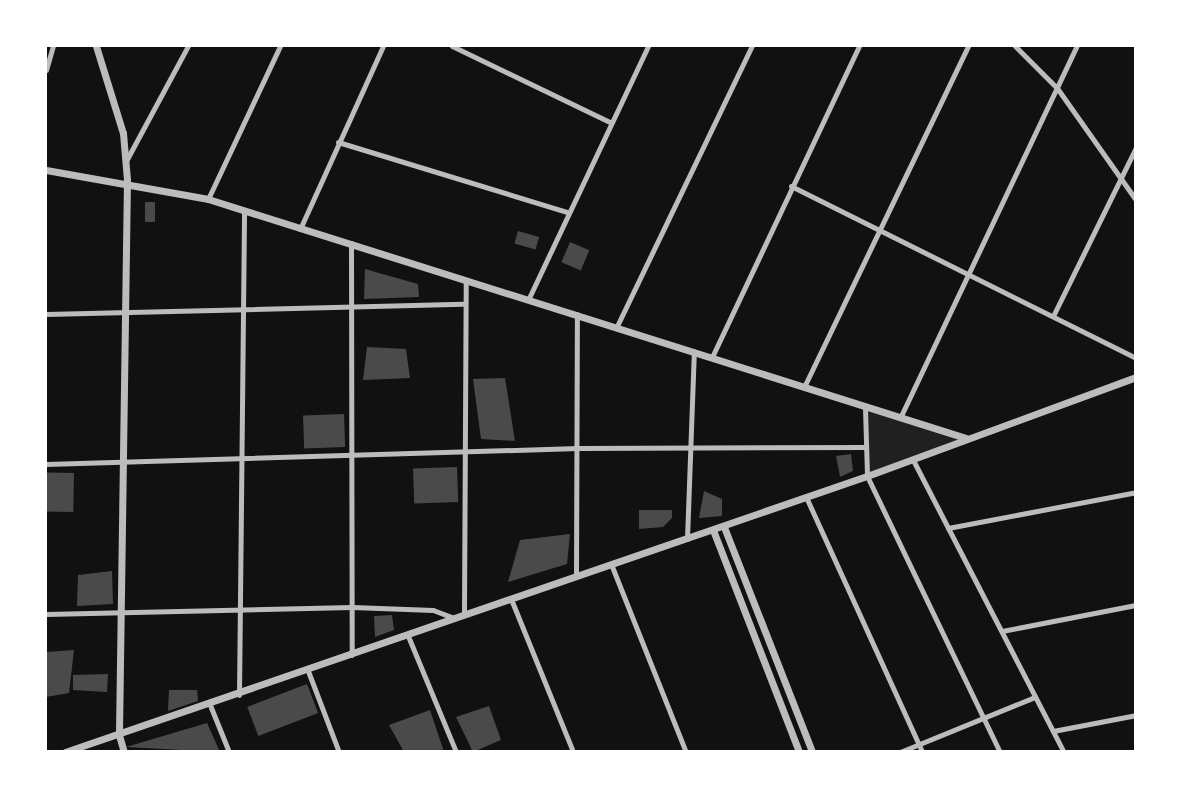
<!DOCTYPE html>
<style>
body{margin:0}
#map{position:relative;width:1181px;height:797px;overflow:hidden;background:#111;font-family:Inter,sans-serif}
div>[style]{position:absolute}
.green>*{inset:0;background:#202020}
.building>*{inset:0;background:#4a4a4a;transform-origin:0 0}
.minor>*{height:5px;margin:-2.5px;padding:0 2.5px;transform-origin:2.5px;border-radius:2.5px;background:#bcbcbc}
.tertiary>*{height:7px;margin:-3.5px;padding:0 3.5px;transform-origin:3.5px;border-radius:3.5px;background:#bcbcbc}
span{translate:-50% -50%;white-space:nowrap;text-align:center;line-height:1.15;-webkit-text-stroke:7px #fff;paint-order:stroke}
.frame{position:absolute;inset:0;border:47px solid #fff;pointer-events:none}
</style>
<div id="map">
<div class="green">
<i style="clip-path:polygon(865px 408px,967px 438px,867px 476px)"></i>
</div>
<div class="building">
<i style="left:145px;top:202px;width:10px;height:20px"></i>
<i style="left:518px;top:231px;width:22px;height:13px;rotate:16deg"></i>
<i style="left:570px;top:242px;width:21px;height:22px;rotate:23deg"></i>
<i style="clip-path:polygon(365px 269px,418px 284px,419px 297px,364px 299px)"></i>
<i style="clip-path:polygon(367px 347px,406px 349px,410px 378px,363px 380px)"></i>
<i style="clip-path:polygon(505px 378px,515px 441px,481px 439px,473px 379px)"></i>
<i style="left:344px;top:414px;width:33px;height:41px;rotate:88deg"></i>
<i style="clip-path:polygon(851px 454px,853px 471px,840px 477px,836px 456px)"></i>
<i style="left:457px;top:467px;width:35px;height:44px;rotate:88deg"></i>
<i style="left:74px;top:473px;width:39px;height:28px;rotate:91deg"></i>
<i style="clip-path:polygon(704px 491px,722px 499px,722px 516px,699px 518px)"></i>
<i style="clip-path:polygon(639px 510px,672px 510px,672px 518px,663px 527px,639px 529px)"></i>
<i style="clip-path:polygon(570px 534px,567px 564px,508px 582px,520px 540px)"></i>
<i style="clip-path:polygon(112px 571px,113px 604px,77px 606px,78px 575px)"></i>
<i style="clip-path:polygon(392px 615px,394px 630px,375px 637px,374px 616px)"></i>
<i style="clip-path:polygon(74px 650px,69px 693px,46px 697px,46px 652px)"></i>
<i style="clip-path:polygon(108px 674px,107px 692px,73px 690px,73px 675px)"></i>
<i style="left:307px;top:684px;width:31px;height:64px;rotate:69deg"></i>
<i style="clip-path:polygon(169px 690px,197px 690px,198px 701px,168px 711px)"></i>
<i style="clip-path:polygon(489px 706px,501px 740px,473px 752px,456px 717px)"></i>
<i style="clip-path:polygon(430px 710px,444px 752px,404px 752px,389px 725px)"></i>
<i style="clip-path:polygon(207px 723px,220px 752px,126px 747px)"></i>
</div>
<div class="minor">
<i style="left:452px;top:46px;width:175px;rotate:25.7deg"></i>
<i style="left:1015px;top:46px;width:59px;rotate:45deg"></i>
<i style="left:1057px;top:88px;width:137px;rotate:54.8deg"></i>
<i style="left:46px;top:70px;width:25px;rotate:-74deg"></i>
<i style="left:338px;top:142px;width:239px;rotate:17deg"></i>
<i style="left:126px;top:161px;width:131px;rotate:-61.7deg"></i>
<i style="left:791px;top:186px;width:385px;rotate:26.5deg"></i>
<i style="left:208px;top:199px;width:169px;rotate:-64.8deg"></i>
<i style="left:300px;top:229px;width:201px;rotate:-65.6deg"></i>
<i style="left:351px;top:243px;width:412px;rotate:89.9deg"></i>
<i style="left:528px;top:300px;width:281px;rotate:-64.7deg"></i>
<i style="left:46px;top:314px;width:417px;rotate:-1.4deg"></i>
<i style="left:1054px;top:314px;width:186px;rotate:-63.8deg"></i>
<i style="left:617px;top:326px;width:311px;rotate:-64.3deg"></i>
<i style="left:712px;top:357px;width:344px;rotate:-64.7deg"></i>
<i style="left:804px;top:387px;width:378px;rotate:-64.3deg"></i>
<i style="left:865px;top:408px;width:68px;rotate:88.3deg"></i>
<i style="left:867px;top:476px;width:306px;rotate:64.3deg"></i>
<i style="left:900px;top:418px;width:412px;rotate:-64.6deg"></i>
<i style="left:913px;top:460px;width:329px;rotate:62.7deg"></i>
<i style="left:46px;top:464px;width:532px;rotate:-1.72deg"></i>
<i style="left:578px;top:448px;width:288px;rotate:-0.2deg"></i>
<i style="left:806px;top:497px;width:280px;rotate:65.5deg"></i>
<i style="left:948px;top:528px;width:191px;rotate:-10.8deg"></i>
<i style="left:687px;top:539px;width:188px;rotate:-87.9deg"></i>
<i style="left:611px;top:564px;width:202px;rotate:68.3deg"></i>
<i style="left:576px;top:575px;width:261px;rotate:-89.8deg"></i>
<i style="left:511px;top:599px;width:165px;rotate:67.9deg"></i>
<i style="left:464px;top:613px;width:332px;rotate:-89.7deg"></i>
<i style="left:46px;top:614px;width:306px;rotate:-1.3deg"></i>
<i style="left:352px;top:607px;width:81px;rotate:2.1deg"></i>
<i style="left:433px;top:610px;width:22px;rotate:21deg"></i>
<i style="left:1002px;top:631px;width:136px;rotate:-11deg"></i>
<i style="left:408px;top:636px;width:126px;rotate:67.5deg"></i>
<i style="left:308px;top:671px;width:87px;rotate:69.1deg"></i>
<i style="left:239px;top:695px;width:483px;rotate:-89.4deg"></i>
<i style="left:210px;top:705px;width:51px;rotate:68deg"></i>
<i style="left:1053px;top:731px;width:85px;rotate:-10.9deg"></i>
<i style="left:900px;top:752px;width:146px;rotate:-22.2deg"></i>
</div>
<div class="tertiary">
<i style="left:96px;top:46px;width:91px;rotate:72.8deg"></i>
<i style="left:123px;top:133px;width:47px;rotate:85.1deg"></i>
<i style="left:127px;top:180px;width:555px;rotate:90.83deg"></i>
<i style="left:119px;top:735px;width:18px;rotate:74deg"></i>
<i style="left:46px;top:170px;width:165px;rotate:10.1deg"></i>
<i style="left:208px;top:199px;width:795px;rotate:17.5deg"></i>
<i style="left:724px;top:527px;width:242px;rotate:68.6deg"></i>
<i style="left:713px;top:530px;width:238px;rotate:68.8deg"></i>
<i style="left:65px;top:752px;width:848px;rotate:-18.99deg"></i>
<i style="left:867px;top:476px;width:287px;rotate:-20.2deg"></i>
</div>
<div class="frame"></div>
</div>
